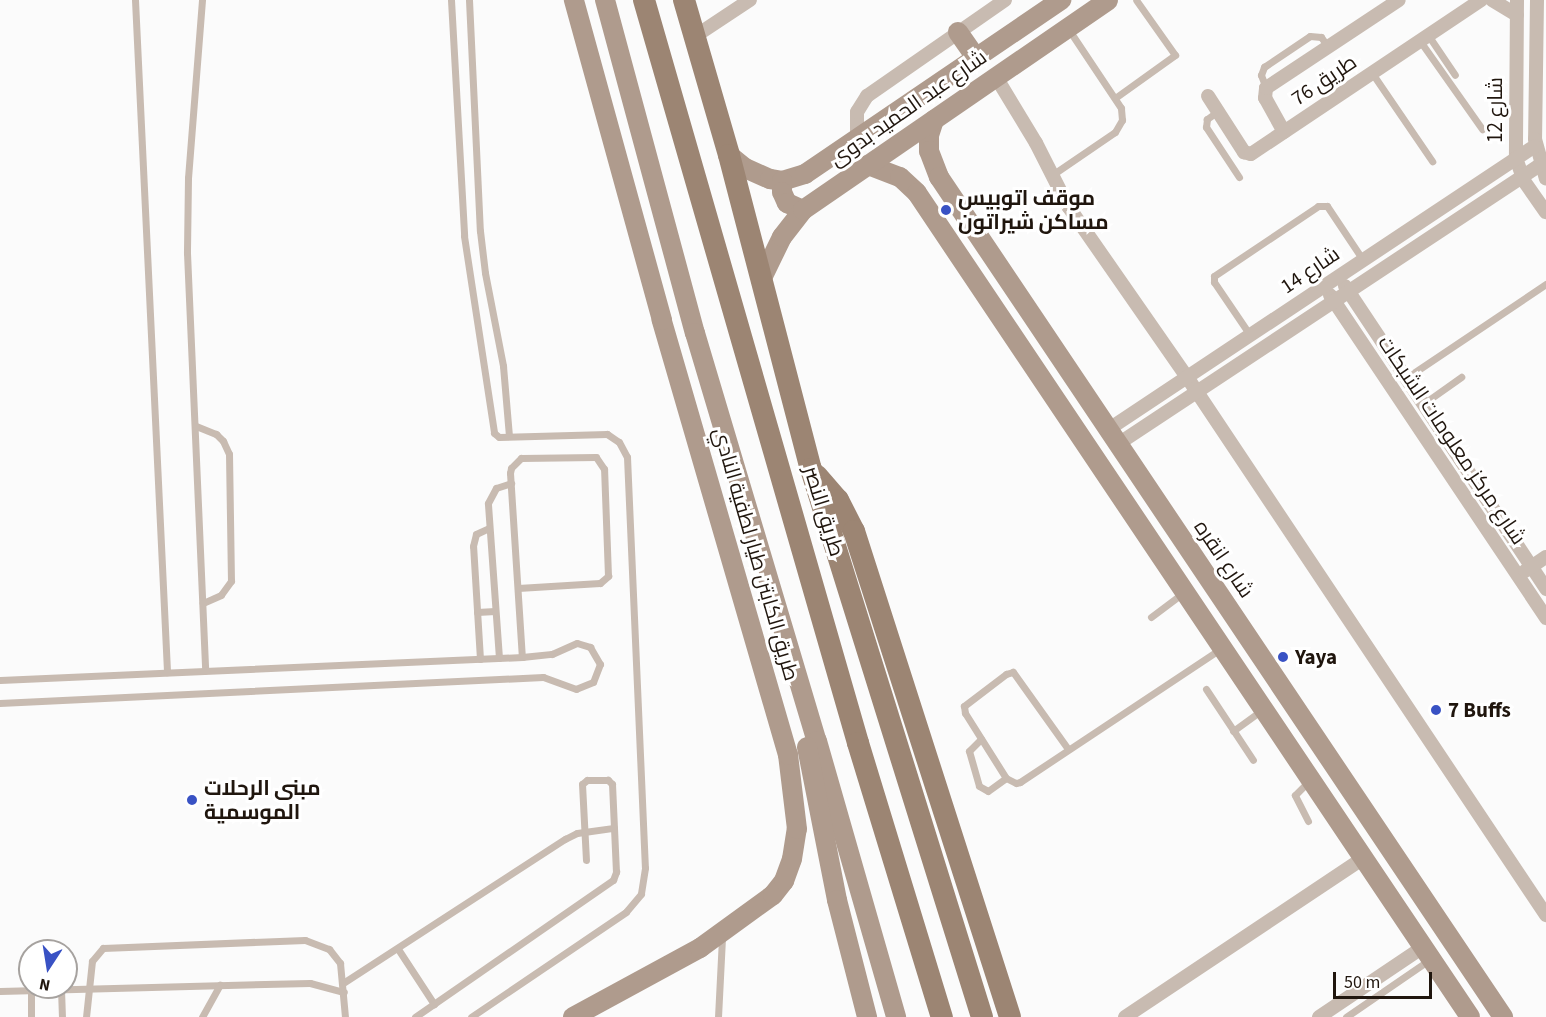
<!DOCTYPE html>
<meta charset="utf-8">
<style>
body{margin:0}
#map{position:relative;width:1546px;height:1017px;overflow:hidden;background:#fbfbfb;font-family:"Source Sans 3",Cairo,sans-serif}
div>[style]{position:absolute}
.lane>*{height:7px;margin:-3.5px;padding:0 3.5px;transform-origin:3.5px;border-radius:3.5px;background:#c8bbb1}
.street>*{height:14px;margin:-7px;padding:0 7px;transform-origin:7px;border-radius:7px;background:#c8bbb1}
.secondary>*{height:20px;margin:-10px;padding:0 10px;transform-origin:10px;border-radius:10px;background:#af9b8d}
.primary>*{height:22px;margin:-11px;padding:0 11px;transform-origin:11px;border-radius:11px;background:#9c8573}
.dots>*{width:16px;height:16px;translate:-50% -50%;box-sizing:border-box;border:3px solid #fff;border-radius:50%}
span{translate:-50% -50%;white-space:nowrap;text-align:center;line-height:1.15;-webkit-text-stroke:6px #fff;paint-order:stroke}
.street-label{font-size:21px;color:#20160e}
.poi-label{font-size:21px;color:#20160e;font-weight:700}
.left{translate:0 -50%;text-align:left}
.north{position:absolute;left:18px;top:939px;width:60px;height:60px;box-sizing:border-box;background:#fff;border:2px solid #a6a29f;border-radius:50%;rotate:192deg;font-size:16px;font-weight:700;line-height:24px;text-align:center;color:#20160e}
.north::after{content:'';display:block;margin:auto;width:21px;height:27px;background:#3952c4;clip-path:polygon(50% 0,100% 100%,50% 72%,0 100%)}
.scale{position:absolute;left:1333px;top:972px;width:99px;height:27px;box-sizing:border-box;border:3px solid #20160e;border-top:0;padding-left:8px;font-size:18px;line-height:21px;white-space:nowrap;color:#20160e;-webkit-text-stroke:4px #fff;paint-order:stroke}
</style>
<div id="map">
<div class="lane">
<i style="left:135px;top:0;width:673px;rotate:87.27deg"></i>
<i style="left:202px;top:0;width:179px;rotate:94.5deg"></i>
<i style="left:188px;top:178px;width:75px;rotate:90.8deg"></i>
<i style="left:187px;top:253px;width:418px;rotate:87.5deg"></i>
<i style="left:451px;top:0;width:236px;rotate:86.8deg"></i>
<i style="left:464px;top:236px;width:199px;rotate:81.3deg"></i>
<i style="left:494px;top:433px;width:6px;rotate:39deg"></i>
<i style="left:499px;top:437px;width:108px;rotate:-1.6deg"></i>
<i style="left:607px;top:434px;width:14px;rotate:34deg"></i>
<i style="left:619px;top:442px;width:17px;rotate:62deg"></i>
<i style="left:627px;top:457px;width:411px;rotate:87.5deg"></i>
<i style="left:645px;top:868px;width:26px;rotate:99deg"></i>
<i style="left:641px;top:894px;width:23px;rotate:130deg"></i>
<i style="left:626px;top:912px;width:187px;rotate:145.9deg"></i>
<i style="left:469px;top:0;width:231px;rotate:87.3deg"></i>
<i style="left:480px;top:231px;width:42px;rotate:83.2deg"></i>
<i style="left:485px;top:273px;width:95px;rotate:79deg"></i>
<i style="left:503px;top:366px;width:70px;rotate:85.1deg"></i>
<i style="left:1428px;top:35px;width:48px;rotate:56deg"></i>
<i style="left:1420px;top:41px;width:108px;rotate:54.8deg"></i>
<i style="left:1372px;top:73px;width:107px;rotate:55.7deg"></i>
<i style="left:1266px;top:88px;width:14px;rotate:-111deg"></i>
<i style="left:1261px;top:75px;width:9px;rotate:-69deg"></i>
<i style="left:1264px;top:67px;width:55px;rotate:-34deg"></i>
<i style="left:1310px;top:36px;width:11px;rotate:5deg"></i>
<i style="left:1321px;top:37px;width:12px;rotate:55deg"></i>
<i style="left:1115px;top:98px;width:74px;rotate:-35.6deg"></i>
<i style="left:1175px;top:55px;width:67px;rotate:-125.3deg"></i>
<i style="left:1218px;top:111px;width:14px;rotate:144deg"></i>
<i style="left:1207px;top:119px;width:8px;rotate:97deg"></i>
<i style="left:1206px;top:127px;width:60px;rotate:56.6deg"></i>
<i style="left:1052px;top:175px;width:76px;rotate:-34.3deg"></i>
<i style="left:1115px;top:132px;width:14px;rotate:-60deg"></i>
<i style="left:1122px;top:120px;width:12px;rotate:-95deg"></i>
<i style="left:1121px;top:108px;width:94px;rotate:-123.7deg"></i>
<i style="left:1250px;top:335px;width:64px;rotate:-124.2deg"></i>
<i style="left:1214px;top:282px;width:6px;rotate:-90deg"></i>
<i style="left:1214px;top:276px;width:125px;rotate:-33.9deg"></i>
<i style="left:1318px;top:206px;width:9px"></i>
<i style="left:1327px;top:206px;width:65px;rotate:56.3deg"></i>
<i style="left:1406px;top:378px;width:169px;rotate:-33.9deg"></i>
<i style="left:1423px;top:404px;width:47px;rotate:-35.4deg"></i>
<i style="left:196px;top:426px;width:22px;rotate:22deg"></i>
<i style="left:216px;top:434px;width:10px;rotate:45deg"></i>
<i style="left:223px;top:441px;width:14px;rotate:65deg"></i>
<i style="left:229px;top:454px;width:127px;rotate:89.1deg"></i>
<i style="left:231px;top:581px;width:17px;rotate:126deg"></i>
<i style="left:221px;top:595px;width:20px;rotate:156deg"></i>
<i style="left:518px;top:588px;width:82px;rotate:-3.5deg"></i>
<i style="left:600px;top:583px;width:11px;rotate:-41deg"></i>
<i style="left:608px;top:576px;width:107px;rotate:-92.1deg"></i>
<i style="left:604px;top:469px;width:14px;rotate:-124deg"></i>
<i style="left:596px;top:457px;width:75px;rotate:179.2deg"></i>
<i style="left:521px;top:458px;width:14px;rotate:135deg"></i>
<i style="left:511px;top:468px;width:5px;rotate:101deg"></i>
<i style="left:510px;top:473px;width:184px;rotate:86.3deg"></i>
<i style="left:477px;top:612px;width:18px;rotate:-3deg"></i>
<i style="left:1151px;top:617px;width:40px;rotate:-37deg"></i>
<i style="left:499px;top:658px;width:155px;rotate:-94.1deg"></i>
<i style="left:488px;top:503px;width:17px;rotate:-62deg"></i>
<i style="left:496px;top:488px;width:16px;rotate:-18deg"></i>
<i style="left:480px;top:659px;width:113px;rotate:-93.5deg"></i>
<i style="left:473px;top:546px;width:12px;rotate:-76deg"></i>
<i style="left:476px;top:534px;width:14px;rotate:-25deg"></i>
<i style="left:0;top:680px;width:523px;rotate:-2.52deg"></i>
<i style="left:522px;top:657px;width:30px;rotate:-6deg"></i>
<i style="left:552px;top:654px;width:27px;rotate:-24deg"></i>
<i style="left:577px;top:643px;width:14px;rotate:17deg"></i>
<i style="left:590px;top:647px;width:20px;rotate:60deg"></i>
<i style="left:600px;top:664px;width:19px;rotate:111deg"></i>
<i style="left:593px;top:682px;width:18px;rotate:158deg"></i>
<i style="left:576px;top:689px;width:35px;rotate:-160deg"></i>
<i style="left:543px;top:677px;width:544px;rotate:177.26deg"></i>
<i style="left:1206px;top:689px;width:85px;rotate:56.5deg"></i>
<i style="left:1233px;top:731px;width:37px;rotate:-36deg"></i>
<i style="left:981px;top:739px;width:17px;rotate:135deg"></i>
<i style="left:969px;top:751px;width:36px;rotate:74deg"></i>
<i style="left:979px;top:786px;width:10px;rotate:29deg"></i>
<i style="left:988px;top:791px;width:22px;rotate:-36deg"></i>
<i style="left:1068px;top:749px;width:95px;rotate:-125.5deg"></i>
<i style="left:1013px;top:672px;width:7px;rotate:164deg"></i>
<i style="left:1006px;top:674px;width:53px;rotate:142.7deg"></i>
<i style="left:964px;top:706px;width:7px;rotate:82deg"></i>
<i style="left:965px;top:713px;width:77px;rotate:57.8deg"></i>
<i style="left:1006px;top:778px;width:11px;rotate:27deg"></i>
<i style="left:1016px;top:783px;width:4px;rotate:-14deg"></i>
<i style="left:1020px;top:782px;width:242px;rotate:-33.6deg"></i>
<i style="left:1308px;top:821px;width:29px;rotate:-117deg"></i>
<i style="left:1295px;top:795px;width:20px;rotate:-45deg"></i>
<i style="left:398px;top:949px;width:66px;rotate:56.8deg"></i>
<i style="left:343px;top:983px;width:265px;rotate:-33deg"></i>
<i style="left:565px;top:839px;width:13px;rotate:-27deg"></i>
<i style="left:577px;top:833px;width:37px;rotate:-8deg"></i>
<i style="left:61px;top:989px;width:28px;rotate:88deg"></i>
<i style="left:31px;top:990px;width:27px;rotate:90deg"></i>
<i style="left:0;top:991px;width:310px;rotate:-1.5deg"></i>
<i style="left:310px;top:983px;width:35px;rotate:15deg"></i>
<i style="left:86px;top:1017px;width:56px;rotate:-83.9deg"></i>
<i style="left:92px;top:961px;width:17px;rotate:-50deg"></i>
<i style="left:103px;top:948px;width:202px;rotate:-2.3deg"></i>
<i style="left:305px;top:940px;width:26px;rotate:21deg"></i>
<i style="left:329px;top:949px;width:18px;rotate:52deg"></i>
<i style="left:340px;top:963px;width:54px;rotate:84.7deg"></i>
<i style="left:202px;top:1017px;width:37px;rotate:-61deg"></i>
<i style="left:415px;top:1017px;width:241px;rotate:-34.7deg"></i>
<i style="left:613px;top:880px;width:9px;rotate:-69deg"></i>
<i style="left:616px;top:872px;width:88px;rotate:-92.6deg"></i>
<i style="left:612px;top:784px;width:6px;rotate:-135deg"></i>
<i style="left:608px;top:780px;width:21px;rotate:180deg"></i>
<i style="left:587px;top:780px;width:6px;rotate:141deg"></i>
<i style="left:582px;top:784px;width:76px;rotate:87deg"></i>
<i style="left:718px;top:1017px;width:80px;rotate:-87.1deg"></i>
<i style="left:1346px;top:1017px;width:101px;rotate:-34.5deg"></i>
</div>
<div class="street">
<i style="left:1492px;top:0;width:29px;rotate:31deg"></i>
<i style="left:1517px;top:0;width:158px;rotate:90.4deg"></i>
<i style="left:1516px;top:158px;width:24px;rotate:71deg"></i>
<i style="left:1524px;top:181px;width:38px;rotate:55deg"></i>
<i style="left:1537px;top:0;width:139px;rotate:90.8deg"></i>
<i style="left:1535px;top:139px;width:41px;rotate:74.6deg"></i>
<i style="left:694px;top:37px;width:67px;rotate:-33.5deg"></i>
<i style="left:996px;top:77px;width:77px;rotate:58.8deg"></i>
<i style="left:1036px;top:143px;width:71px;rotate:63.1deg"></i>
<i style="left:1068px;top:206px;width:208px;rotate:55.2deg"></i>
<i style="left:1187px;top:377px;width:647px;rotate:56.29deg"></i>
<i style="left:1208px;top:96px;width:67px;rotate:57.3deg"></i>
<i style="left:1244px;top:152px;width:7px;rotate:16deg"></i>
<i style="left:1251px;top:154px;width:277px;rotate:-33.8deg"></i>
<i style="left:1284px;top:132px;width:39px;rotate:-119deg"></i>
<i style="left:1265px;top:98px;width:10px;rotate:-84deg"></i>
<i style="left:1266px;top:88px;width:159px;rotate:-33.5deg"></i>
<i style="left:857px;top:138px;width:26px;rotate:-90deg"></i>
<i style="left:857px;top:112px;width:19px;rotate:-58deg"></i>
<i style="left:867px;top:96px;width:168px;rotate:-34.8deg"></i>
<i style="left:1345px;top:286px;width:364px;rotate:56.4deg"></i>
<i style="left:1330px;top:295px;width:389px;rotate:56.2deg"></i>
<i style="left:1109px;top:429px;width:511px;rotate:-33.6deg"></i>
<i style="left:1118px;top:444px;width:506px;rotate:-33.47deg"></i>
<i style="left:1525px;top:571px;width:25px;rotate:-34deg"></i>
<i style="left:1125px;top:1017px;width:286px;rotate:-33.7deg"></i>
<i style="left:1319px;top:1017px;width:125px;rotate:-33.9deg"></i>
</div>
<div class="secondary">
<i style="left:605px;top:0;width:345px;rotate:74.9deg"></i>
<i style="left:695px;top:333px;width:426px;rotate:73.4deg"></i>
<i style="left:817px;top:741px;width:287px;rotate:74deg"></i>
<i style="left:958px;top:32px;width:32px;rotate:55deg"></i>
<i style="left:934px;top:120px;width:16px;rotate:108deg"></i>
<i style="left:929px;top:135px;width:16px;rotate:90deg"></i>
<i style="left:929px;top:151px;width:28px;rotate:69deg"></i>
<i style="left:939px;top:177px;width:1012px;rotate:56.12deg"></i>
<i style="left:729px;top:155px;width:21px;rotate:39deg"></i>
<i style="left:745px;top:168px;width:27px;rotate:24deg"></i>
<i style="left:770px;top:179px;width:12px;rotate:9deg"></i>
<i style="left:782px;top:181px;width:24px;rotate:-17deg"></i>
<i style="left:805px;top:174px;width:310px;rotate:-34.2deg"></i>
<i style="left:868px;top:165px;width:34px;rotate:21deg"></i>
<i style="left:900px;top:177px;width:23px;rotate:43deg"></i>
<i style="left:917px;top:193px;width:992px;rotate:56.13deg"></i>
<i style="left:782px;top:181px;width:11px;rotate:90deg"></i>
<i style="left:782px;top:192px;width:12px;rotate:66deg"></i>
<i style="left:787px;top:203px;width:17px;rotate:24deg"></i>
<i style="left:761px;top:280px;width:48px;rotate:-64deg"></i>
<i style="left:782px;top:237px;width:34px;rotate:-52deg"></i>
<i style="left:803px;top:210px;width:370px;rotate:-34.5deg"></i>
<i style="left:807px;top:747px;width:156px;rotate:78.9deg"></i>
<i style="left:837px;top:900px;width:121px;rotate:75.6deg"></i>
<i style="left:573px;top:1017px;width:145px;rotate:-28.5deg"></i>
<i style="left:700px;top:948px;width:90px;rotate:-36deg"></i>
<i style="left:773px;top:895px;width:18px;rotate:-52deg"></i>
<i style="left:784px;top:881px;width:23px;rotate:-70deg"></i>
<i style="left:792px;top:859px;width:30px;rotate:-81deg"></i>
<i style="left:797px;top:829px;width:75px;rotate:-96.9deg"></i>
<i style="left:788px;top:755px;width:453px;rotate:-106.2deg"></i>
<i style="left:662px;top:320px;width:332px;rotate:-105.4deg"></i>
</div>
<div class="primary">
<i style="left:644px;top:0;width:773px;rotate:73.93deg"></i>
<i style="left:858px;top:743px;width:287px;rotate:73deg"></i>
<i style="left:684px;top:0;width:161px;rotate:73.8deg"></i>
<i style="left:729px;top:155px;width:325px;rotate:75.4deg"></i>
<i style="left:811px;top:469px;width:574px;rotate:72.67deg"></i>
<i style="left:817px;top:476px;width:32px;rotate:49deg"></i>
<i style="left:838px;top:500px;width:35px;rotate:63deg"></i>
<i style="left:854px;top:531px;width:510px;rotate:72.2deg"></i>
</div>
<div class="dots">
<i style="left:946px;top:210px;background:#3952c4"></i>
<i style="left:1283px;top:657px;background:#3952c4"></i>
<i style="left:1436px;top:710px;background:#3952c4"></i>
<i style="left:192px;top:800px;background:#3952c4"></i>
</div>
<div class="street-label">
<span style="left:1324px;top:80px;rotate:-34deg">طريق 76</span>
<span style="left:908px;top:108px;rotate:-35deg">شارع عبد الحميد بدوى</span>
<span style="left:1495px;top:110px;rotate:-90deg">شارع 12</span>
<span style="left:1310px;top:270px;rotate:-34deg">شارع 14</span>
<span style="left:1452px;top:440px;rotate:56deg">شارع مركز معلومات الشبكات</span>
<span style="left:824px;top:511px;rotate:73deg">طريق النصر</span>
<span style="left:756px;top:554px;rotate:74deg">طريق الكابتن طيار لطفية النادي</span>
<span style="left:1224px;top:559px;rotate:56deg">شارع انقره</span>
</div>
<div class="poi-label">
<span class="left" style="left:958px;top:210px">موقف اتوبيس<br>مساكن شيراتون</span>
<span class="left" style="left:1295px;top:657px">Yaya</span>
<span class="left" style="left:1448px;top:710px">7 Buffs</span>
<span class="left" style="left:204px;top:800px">مبنى الرحلات<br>الموسمية</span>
</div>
<div class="north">N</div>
<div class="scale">50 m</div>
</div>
